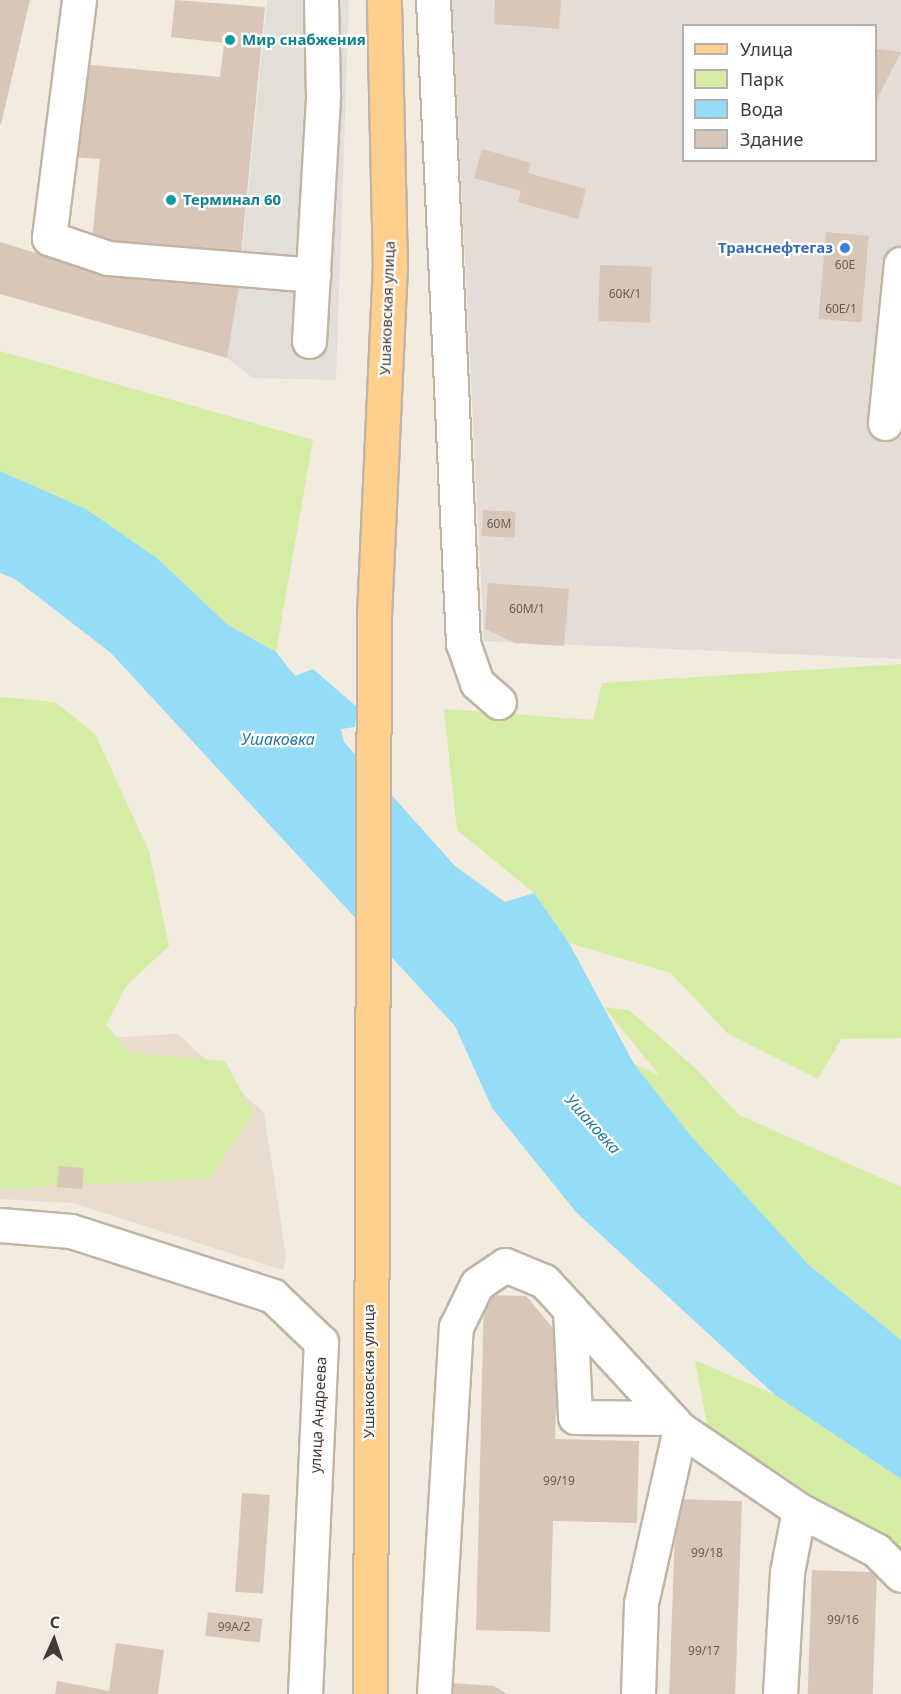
<!DOCTYPE html>
<meta charset="utf-8">
<style>
body{margin:0}
#map{position:relative;width:901px;height:1694px;overflow:hidden;background:#f2ebe0;font-family:"Noto Sans",sans-serif}
div>[style]{position:absolute}
.residential>*{inset:0;background:#e7dcce}
.industrial>*{inset:0;background:#e4dcd6}
.green>*{inset:0;background:#d5eca4}
.parking>*{inset:0;background:#e2deda}
.water>*{inset:0;background:#95dcf7}
.building>*{inset:0;background:#d8c7b8;transform-origin:0 0}
.roads{filter:drop-shadow(2px 0 #c1b4a5) drop-shadow(-2px 0 #c1b4a5) drop-shadow(0 2px #c1b4a5) drop-shadow(0 -2px #c1b4a5)}
.minor>*{height:33px;margin:-16.5px;padding:0 16.5px;transform-origin:16.5px;border-radius:16.5px;background:#fff}
.major>*{height:33px;margin:-16.5px;padding:0 16.5px;transform-origin:16.5px;border-radius:16.5px;background:#ffcf8d}
.dots>*{width:16px;height:16px;translate:-50% -50%;box-sizing:border-box;border:3px solid #fff;border-radius:50%}
span{translate:-50% -50%;white-space:nowrap;text-align:center;line-height:1.15;-webkit-text-stroke:4.5px #fff;paint-order:stroke}
.number-label{font-size:12px;color:#695d53}
.number-label span{-webkit-text-stroke-width:0}
.culture-label{font-size:15px;color:#0d838f;font-weight:700}
.left{translate:0 -50%;text-align:left}
.shop-label{font-size:15px;color:#366cbe;font-weight:700}
.right{translate:-100% -50%;text-align:right}
.street-label{font-size:15px;color:#443a31}
.water-label{font-size:16px;color:#1f7ba0;font-style:italic}
.legend{position:absolute;left:682px;top:24px;width:195px;height:138px;box-sizing:border-box;background:#fff;border:2px solid #b4b0ad;margin:0;padding:8px 10px;list-style:none;font-size:18px;color:#443a31}
.legend li{display:flex;align-items:center;gap:12px;height:30px}
.legend b{width:30px;border:2px solid #b4b0ad}
.north{position:absolute;left:24px;top:1610px;width:60px;height:60px;-webkit-text-stroke:4px #fff;paint-order:stroke;rotate:3deg;font-size:16px;font-weight:700;line-height:24px;text-align:center;color:#443a31}
.north::after{content:'';display:block;margin:auto;width:21px;height:27px;background:#443a31;clip-path:polygon(50% 0,100% 100%,50% 72%,0 100%)}
</style>
<div id="map">
<div class="residential">
<i style="clip-path:polygon(0 1014px,88px 1039px,178px 1034px,264px 1113px,286px 1256px,283px 1270px,73px 1203px,0 1199px)"></i>
</div>
<div class="industrial">
<i style="clip-path:polygon(evenodd,452px 0,901px 0,901px 659px,484px 641px,452px 0,684px 26px,876px 26px,876px 160px,684px 160px,684px 26px)"></i>
</div>
<div class="green">
<i style="clip-path:polygon(0 351px,313px 440px,276px 652px,228px 625px,157px 558px,86px 509px,0 471px)"></i>
<i style="clip-path:polygon(901px 664px,901px 1038px,841px 1039px,818px 1079px,727px 1033px,671px 973px,569px 943px,534px 893px,457px 830px,444px 709px,593px 720px,602px 683px)"></i>
<i style="clip-path:polygon(0 697px,55px 702px,95px 734px,149px 851px,169px 946px,126px 986px,106px 1025px,131px 1053px,225px 1061px,253px 1114px,210px 1179px,0 1189px)"></i>
<i style="clip-path:polygon(604px 1007px,629px 1010px,694px 1067px,739px 1115px,901px 1187px,901px 1340px,809px 1265px,691px 1136px,634px 1064px,659px 1075px)"></i>
<i style="clip-path:polygon(695px 1360px,775px 1395px,901px 1479px,901px 1549px,839px 1547px,714px 1462px)"></i>
</div>
<div class="parking">
<i style="clip-path:polygon(267px 0,349px 0,336px 380px,253px 378px,227px 358px,239px 286px)"></i>
</div>
<div class="water">
<i style="clip-path:polygon(0 471px,86px 509px,157px 558px,228px 625px,276px 652px,295px 676px,313px 669px,357px 707px,355px 727px,341px 729px,344px 742px,455px 866px,505px 902px,534px 893px,569px 943px,634px 1064px,691px 1136px,809px 1265px,901px 1340px,901px 1479px,775px 1395px,576px 1212px,492px 1108px,455px 1026px,111px 653px,15px 579px,0 573px)"></i>
</div>
<div class="building">
<i style="clip-path:polygon(0 0,30px 0,1px 124px,0 124px)"></i>
<i style="clip-path:polygon(175px 0,265px 7px,241px 255px,92px 241px,100px 159px,73px 157px,81px 64px,220px 77px,224px 43px,171px 37px)"></i>
<i style="clip-path:polygon(495px 0,561px 0,559px 29px,494px 24px)"></i>
<i style="clip-path:polygon(876px 49px,901px 52px,876px 101px)"></i>
<i style="clip-path:polygon(482px 149px,531px 163px,528px 173px,586px 189px,578px 219px,518px 202px,521px 191px,474px 178px)"></i>
<i style="left:826px;top:232px;width:43px;height:87px;rotate:5deg"></i>
<i style="clip-path:polygon(0 242px,98px 272px,239px 286px,227px 358px,0 294px)"></i>
<i style="left:600px;top:265px;width:52px;height:56px;rotate:2deg"></i>
<i style="left:483px;top:510px;width:33px;height:26px;rotate:3deg"></i>
<i style="clip-path:polygon(488px 583px,569px 589px,564px 646px,515px 643px,485px 629px)"></i>
<i style="left:59px;top:1166px;width:25px;height:21px;rotate:5deg"></i>
<i style="clip-path:polygon(484px 1295px,526px 1296px,558px 1334px,555px 1439px,639px 1441px,637px 1523px,553px 1521px,550px 1632px,476px 1630px)"></i>
<i style="left:242px;top:1493px;width:28px;height:99px;rotate:4deg"></i>
<i style="left:676px;top:1499px;width:66px;height:195px;rotate:2deg"></i>
<i style="left:812px;top:1570px;width:65px;height:124px;rotate:2deg"></i>
<i style="left:208px;top:1612px;width:55px;height:24px;rotate:7deg"></i>
<i style="clip-path:polygon(116px 1643px,164px 1650px,158px 1694px,55px 1694px,57px 1681px,109px 1691px)"></i>
<i style="clip-path:polygon(452px 1683px,494px 1686px,507px 1694px,451px 1694px)"></i>
</div>
<div class="roads">
<div class="minor">
<i style="left:79px;top:0;width:240px;rotate:97.2deg"></i>
<i style="left:49px;top:238px;width:62px;rotate:18.7deg"></i>
<i style="left:108px;top:258px;width:206px;rotate:4.7deg"></i>
<i style="left:433px;top:0;width:644px;rotate:87.33deg"></i>
<i style="left:463px;top:643px;width:42px;rotate:70.7deg"></i>
<i style="left:477px;top:683px;width:29px;rotate:41deg"></i>
<i style="left:309px;top:341px;width:246px;rotate:-86.7deg"></i>
<i style="left:323px;top:95px;width:95px;rotate:-91.2deg"></i>
<i style="left:885px;top:423px;width:160px;rotate:-84.3deg"></i>
<i style="left:0;top:1225px;width:71px;rotate:4.8deg"></i>
<i style="left:71px;top:1231px;width:212px;rotate:17.8deg"></i>
<i style="left:273px;top:1296px;width:66px;rotate:43.8deg"></i>
<i style="left:321px;top:1342px;width:352px;rotate:92.6deg"></i>
<i style="left:570px;top:1309px;width:108px;rotate:87.3deg"></i>
<i style="left:575px;top:1417px;width:95px;rotate:0.6deg"></i>
<i style="left:434px;top:1694px;width:368px;rotate:-86.6deg"></i>
<i style="left:456px;top:1327px;width:48px;rotate:-64deg"></i>
<i style="left:477px;top:1284px;width:34px;rotate:-34deg"></i>
<i style="left:505px;top:1265px;width:42px;rotate:22.3deg"></i>
<i style="left:544px;top:1281px;width:201px;rotate:47.4deg"></i>
<i style="left:680px;top:1429px;width:144px;rotate:34.2deg"></i>
<i style="left:638px;top:1694px;width:91px;rotate:-88.1deg"></i>
<i style="left:641px;top:1603px;width:178px;rotate:-77.4deg"></i>
<i style="left:780px;top:1694px;width:122px;rotate:-86.7deg"></i>
<i style="left:787px;top:1572px;width:63px;rotate:-79deg"></i>
<i style="left:799px;top:1510px;width:87px;rotate:27.5deg"></i>
<i style="left:876px;top:1550px;width:35px;rotate:45deg"></i>
</div>
<div class="major">
<i style="left:370px;top:1694px;width:1078px;rotate:-89.79deg"></i>
<i style="left:374px;top:616px;width:347px;rotate:-87.4deg"></i>
<i style="left:390px;top:269px;width:269px;rotate:-91.3deg"></i>
</div>
</div>
<div class="dots">
<i style="left:230px;top:40px;background:#0f9aa8"></i>
<i style="left:171px;top:200px;background:#0f9aa8"></i>
<i style="left:845px;top:248px;background:#3f7fe0"></i>
</div>
<div class="number-label">
<span style="left:845px;top:265px">60Е</span>
<span style="left:625px;top:294px">60К/1</span>
<span style="left:841px;top:309px">60Е/1</span>
<span style="left:499px;top:524px">60М</span>
<span style="left:527px;top:609px">60М/1</span>
<span style="left:559px;top:1481px">99/19</span>
<span style="left:707px;top:1553px">99/18</span>
<span style="left:843px;top:1620px">99/16</span>
<span style="left:234px;top:1627px">99А/2</span>
<span style="left:704px;top:1651px">99/17</span>
</div>
<div class="culture-label">
<span class="left" style="left:242px;top:40px">Мир снабжения</span>
<span class="left" style="left:183px;top:200px">Терминал 60</span>
</div>
<div class="shop-label">
<span class="right" style="left:833px;top:248px">Транснефтегаз</span>
</div>
<div class="street-label">
<span style="left:387px;top:308px;rotate:-88deg">Ушаковская улица</span>
<span style="left:369px;top:1371px;rotate:-90deg">Ушаковская улица</span>
<span style="left:318px;top:1415px;rotate:-87deg">улица Андреева</span>
</div>
<div class="water-label">
<span style="left:278px;top:739px">Ушаковка</span>
<span style="left:593px;top:1124px;rotate:48deg">Ушаковка</span>
</div>
<ul class="legend">
<li><b style="height:8px;background:#ffcf8d"></b>Улица</li>
<li><b style="height:16px;background:#d5eca4"></b>Парк</li>
<li><b style="height:16px;background:#95dcf7"></b>Вода</li>
<li><b style="height:16px;background:#d8c7b8"></b>Здание</li>
</ul>
<div class="north">С</div>
</div>
